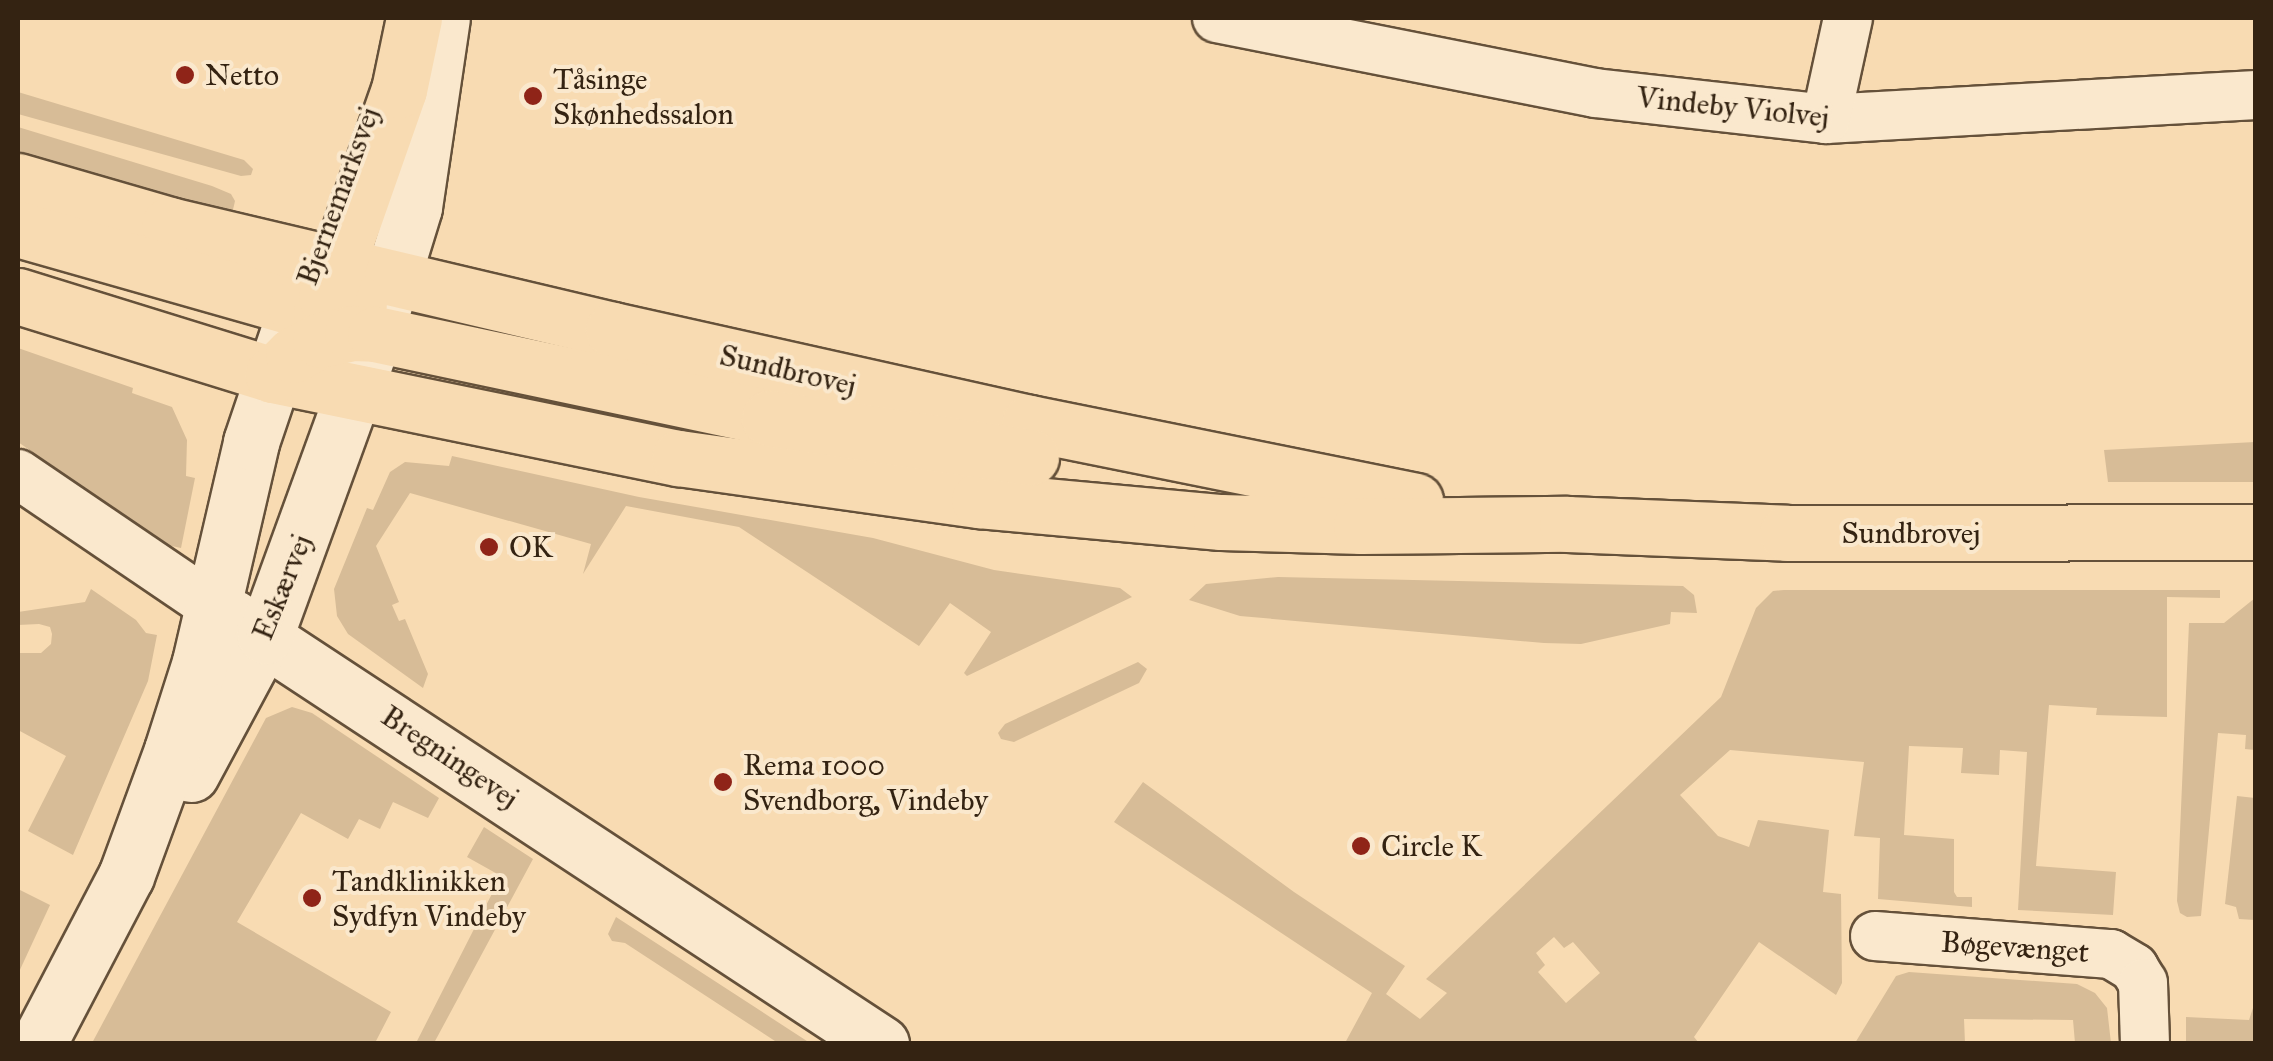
<!DOCTYPE html>
<meta charset="utf-8">
<style>
body{margin:0}
#map{position:relative;width:2273px;height:1061px;overflow:hidden;background:#f8dbb2;font-family:"IM FELL Great Primer",serif}
div>[style]{position:absolute}
.green>*{inset:0;background:#d7bc97}
.roads{filter:drop-shadow(2px 0 #65513a) drop-shadow(-2px 0 #65513a) drop-shadow(0 2px #65513a) drop-shadow(0 -2px #65513a)}
.minor>*{height:48px;margin:-24px;padding:0 24px;transform-origin:24px;border-radius:24px;background:#fae8cd}
.tertiary>*{height:55px;margin:-27.5px;padding:0 27.5px;transform-origin:27.5px;border-radius:27.5px;background:#fae8cd}
.primary>*{height:55px;margin:-27.5px;padding:0 27.5px;transform-origin:27.5px;border-radius:27.5px;background:#f8dbb2}
.dots>*{width:28px;height:28px;translate:-50% -50%;box-sizing:border-box;border:5px solid #fae8cd;border-radius:50%}
span{translate:-50% -50%;white-space:nowrap;text-align:center;line-height:1.15;-webkit-text-stroke:8px #fae8cd;paint-order:stroke}
.poi-label{font-size:30px;color:#342312}
.left{translate:0 -50%;text-align:left}
.street-label{font-size:30px;color:#342312}
.frame{position:absolute;inset:0;border:20px solid #342312;pointer-events:none}
</style>
<div id="map">
<div class="green">
<i style="clip-path:polygon(18px 92px,244px 160px,253px 169px,251px 175px,241px 176px,18px 114px)"></i>
<i style="clip-path:polygon(18px 127px,212px 186px,231px 194px,235px 201px,232px 214px,18px 161px)"></i>
<i style="clip-path:polygon(18px 348px,133px 388px,132px 393px,172px 407px,187px 440px,186px 476px,195px 478px,181px 548px,167px 545px,18px 442px)"></i>
<i style="clip-path:polygon(2255px 442px,2255px 482px,2108px 482px,2104px 450px)"></i>
<i style="clip-path:polygon(452px 456px,639px 497px,873px 538px,994px 570px,1120px 588px,1132px 597px,967px 676px,964px 673px,991px 632px,950px 603px,919px 646px,739px 527px,626px 506px,583px 574px,591px 544px,410px 493px,376px 546px,399px 602px,392px 605px,399px 621px,405px 619px,428px 674px,423px 688px,348px 634px,337px 616px,334px 589px,367px 508px,373px 510px,390px 472px,405px 462px,449px 466px)"></i>
<i style="clip-path:polygon(1278px 577px,1683px 586px,1694px 595px,1697px 613px,1671px 612px,1670px 624px,1581px 644px,1544px 643px,1240px 616px,1189px 600px,1206px 584px)"></i>
<i style="clip-path:polygon(91px 589px,136px 620px,146px 633px,157px 635px,148px 681px,73px 855px,28px 831px,66px 756px,18px 730px,18px 653px,41px 653px,51px 644px,52px 634px,50px 627px,39px 624px,18px 625px,18px 612px,85px 602px)"></i>
<i style="clip-path:polygon(evenodd,1784px 590px,2220px 590px,2220px 598px,2167px 597px,2167px 717px,2096px 715px,2097px 708px,2049px 705px,2036px 866px,2116px 872px,2113px 915px,2018px 910px,2027px 752px,2000px 750px,1999px 775px,1961px 773px,1963px 748px,1909px 746px,1904px 835px,1954px 839px,1954px 892px,1957px 897px,1972px 897px,1972px 907px,1878px 899px,1880px 838px,1854px 836px,1864px 762px,1730px 750px,1680px 795px,1718px 836px,1749px 847px,1758px 820px,1829px 830px,1823px 892px,1841px 894px,1842px 983px,1836px 995px,1759px 942px,1694px 1037px,1699px 1043px,1345px 1043px,1372px 993px,1114px 822px,1143px 782px,1294px 892px,1405px 966px,1386px 994px,1420px 1019px,1447px 993px,1426px 979px,1721px 697px,1756px 608px,1773px 591px,1784px 590px,1554px 937px,1564px 948px,1573px 942px,1600px 973px,1566px 1003px,1538px 972px,1545px 965px,1536px 953px,1554px 937px)"></i>
<i style="clip-path:polygon(2255px 598px,2255px 750px,2245px 749px,2246px 735px,2218px 733px,2201px 916px,2187px 917px,2180px 913px,2177px 901px,2189px 623px,2224px 623px)"></i>
<i style="clip-path:polygon(1138px 662px,1147px 669px,1139px 683px,1014px 742px,1001px 739px,998px 733px,1005px 724px)"></i>
<i style="clip-path:polygon(292px 707px,312px 713px,439px 798px,428px 818px,393px 802px,380px 829px,359px 819px,348px 839px,301px 813px,237px 922px,391px 1012px,376px 1041px,380px 1043px,92px 1043px,266px 718px)"></i>
<i style="clip-path:polygon(2237px 796px,2255px 798px,2255px 920px,2239px 919px,2236px 907px,2225px 904px)"></i>
<i style="clip-path:polygon(484px 827px,533px 859px,434px 1043px,416px 1043px,501px 876px,467px 857px)"></i>
<i style="clip-path:polygon(18px 889px,50px 905px,18px 974px)"></i>
<i style="clip-path:polygon(616px 917px,810px 1043px,778px 1043px,625px 943px,612px 941px,608px 934px)"></i>
<i style="clip-path:polygon(1909px 972px,2077px 984px,2095px 993px,2107px 1008px,2111px 1043px,2075px 1043px,2073px 1020px,1964px 1019px,1965px 1043px,1855px 1043px,1896px 976px)"></i>
<i style="clip-path:polygon(2253px 1008px,2255px 1043px,2186px 1043px,2186px 1017px,2249px 1020px)"></i>
</div>
<div class="roads">
<div class="minor">
<i style="left:1217px;top:18px;width:385px;rotate:11.2deg"></i>
<i style="left:1595px;top:93px;width:232px;rotate:6.4deg"></i>
<i style="left:1826px;top:119px;width:431px;rotate:-3.2deg"></i>
<i style="left:1826px;top:119px;width:103px;rotate:-77.7deg"></i>
<i style="left:18px;top:474px;width:237px;rotate:34.2deg"></i>
<i style="left:1875px;top:936px;width:237px;rotate:4.4deg"></i>
<i style="left:2111px;top:954px;width:27px;rotate:31deg"></i>
<i style="left:2134px;top:968px;width:17px;rotate:59deg"></i>
<i style="left:2143px;top:983px;width:61px;rotate:88.1deg"></i>
</div>
<div class="tertiary">
<i style="left:232px;top:617px;width:777px;rotate:33.34deg"></i>
<i style="left:191px;top:774px;width:157px;rotate:-61.8deg"></i>
<i style="left:265px;top:636px;width:321px;rotate:-70deg"></i>
<i style="left:375px;top:334px;width:133px;rotate:-72.9deg"></i>
<i style="left:414px;top:207px;width:191px;rotate:-81.6deg"></i>
<i style="left:38px;top:1044px;width:190px;rotate:-62.4deg"></i>
<i style="left:126px;top:876px;width:134px;rotate:-69.9deg"></i>
<i style="left:172px;top:750px;width:92px;rotate:-72.3deg"></i>
<i style="left:200px;top:662px;width:226px;rotate:-76.9deg"></i>
<i style="left:251px;top:442px;width:118px;rotate:-71.3deg"></i>
</div>
<div class="primary">
<i style="left:18px;top:181px;width:157px;rotate:16.2deg"></i>
<i style="left:169px;top:225px;width:456px;rotate:13.3deg"></i>
<i style="left:613px;top:330px;width:426px;rotate:12.6deg"></i>
<i style="left:1029px;top:423px;width:394px;rotate:11.4deg"></i>
<i style="left:18px;top:229px;width:289px;rotate:15.9deg"></i>
<i style="left:296px;top:308px;width:25px;rotate:9deg"></i>
<i style="left:321px;top:312px;width:39px;rotate:-13deg"></i>
<i style="left:18px;top:296px;width:267px;rotate:17.2deg"></i>
<i style="left:273px;top:375px;width:414px;rotate:11.6deg"></i>
<i style="left:679px;top:458px;width:303px;rotate:8deg"></i>
<i style="left:979px;top:500px;width:243px;rotate:5.2deg"></i>
<i style="left:1221px;top:522px;width:140px;rotate:1.6deg"></i>
<i style="left:1361px;top:526px;width:206px;rotate:-0.6deg"></i>
<i style="left:1567px;top:524px;width:220px;rotate:2.3deg"></i>
<i style="left:1787px;top:533px;width:469px;rotate:-0.1deg"></i>
<i style="left:326px;top:298px;width:220px;rotate:-70.7deg"></i>
<i style="left:399px;top:90px;width:74px;rotate:-78.2deg"></i>
<i style="left:273px;top:375px;width:28px;rotate:-45deg"></i>
<i style="left:293px;top:355px;width:31px;rotate:-29deg"></i>
<i style="left:320px;top:340px;width:33px;rotate:-12deg"></i>
<i style="left:352px;top:333px;width:23px;rotate:2deg"></i>
<i style="left:375px;top:334px;width:403px;rotate:12deg"></i>
<i style="left:769px;top:418px;width:265px;rotate:8.5deg"></i>
</div>
</div>
<div class="dots">
<i style="left:185px;top:75px;background:#8f2418"></i>
<i style="left:533px;top:96px;background:#8f2418"></i>
<i style="left:489px;top:547px;background:#8f2418"></i>
<i style="left:723px;top:782px;background:#8f2418"></i>
<i style="left:1361px;top:846px;background:#8f2418"></i>
<i style="left:312px;top:898px;background:#8f2418"></i>
</div>
<div class="poi-label">
<span class="left" style="left:205px;top:75px">Netto</span>
<span class="left" style="left:553px;top:96px">Tåsinge<br>Skønhedssalon</span>
<span class="left" style="left:509px;top:547px">OK</span>
<span class="left" style="left:743px;top:782px">Rema 1000<br>Svendborg, Vindeby</span>
<span class="left" style="left:1381px;top:846px">Circle K</span>
<span class="left" style="left:332px;top:898px">Tandklinikken<br>Sydfyn Vindeby</span>
</div>
<div class="street-label">
<span style="left:1733px;top:107px;rotate:6deg">Vindeby Violvej</span>
<span style="left:338px;top:196px;rotate:-70deg">Bjernemarksvej</span>
<span style="left:788px;top:370px;rotate:13deg">Sundbrovej</span>
<span style="left:1911px;top:533px">Sundbrovej</span>
<span style="left:282px;top:587px;rotate:-68deg">Eskærvej</span>
<span style="left:450px;top:757px;rotate:34deg">Bregningevej</span>
<span style="left:2015px;top:947px;rotate:4deg">Bøgevænget</span>
</div>
<div class="frame"></div>
</div>
